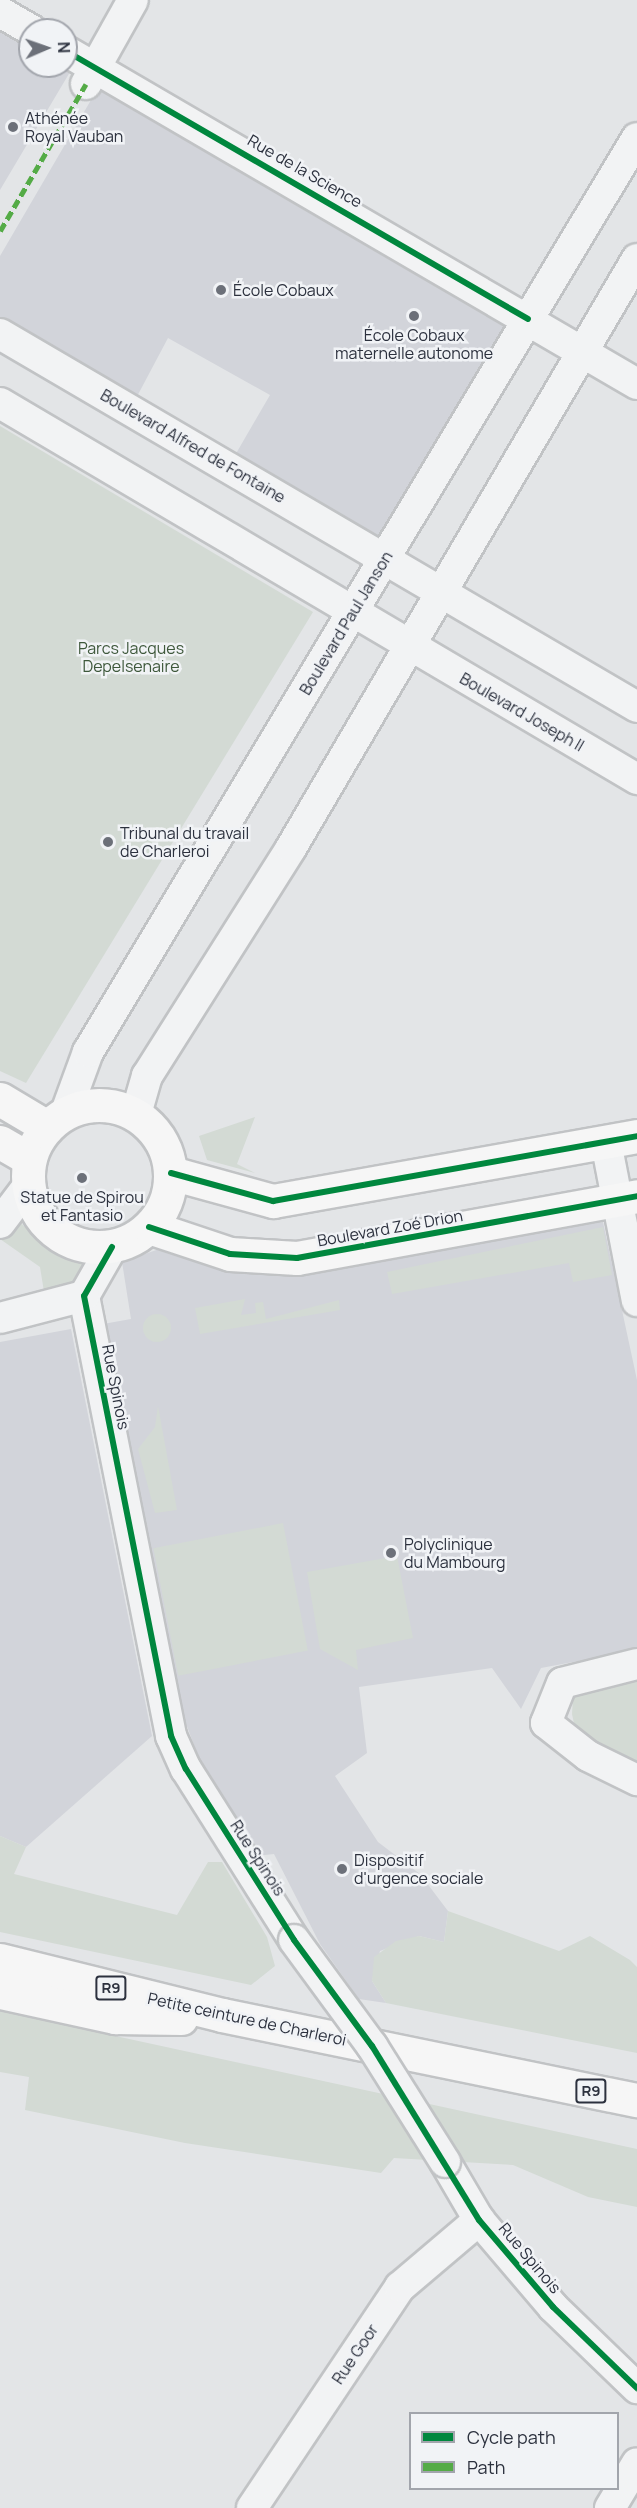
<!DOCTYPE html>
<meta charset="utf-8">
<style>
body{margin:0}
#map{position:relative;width:637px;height:2508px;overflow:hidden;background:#e3e5e7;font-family:Manrope,sans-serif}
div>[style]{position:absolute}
.built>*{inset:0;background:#d2d4da}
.green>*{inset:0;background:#d3dad4;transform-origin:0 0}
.round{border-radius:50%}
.roads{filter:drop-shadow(2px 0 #c1c3c5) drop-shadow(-2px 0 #c1c3c5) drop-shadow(0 2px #c1c3c5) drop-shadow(0 -2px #c1c3c5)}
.minor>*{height:30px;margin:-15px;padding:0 15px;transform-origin:15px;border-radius:15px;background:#f2f3f4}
.major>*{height:33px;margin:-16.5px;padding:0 16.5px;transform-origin:16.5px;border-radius:16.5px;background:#f6f6f6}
.major>.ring{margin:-16.5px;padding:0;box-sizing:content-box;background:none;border:33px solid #f6f6f6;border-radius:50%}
.highway>*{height:33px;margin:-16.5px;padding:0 16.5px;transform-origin:16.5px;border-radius:16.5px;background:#f6f6f6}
.bridges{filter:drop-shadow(2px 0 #c1c3c5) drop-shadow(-2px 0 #c1c3c5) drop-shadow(0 2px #c1c3c5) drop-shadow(0 -2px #c1c3c5)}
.minor-bridge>*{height:30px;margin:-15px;padding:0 15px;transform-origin:15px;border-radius:15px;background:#f2f3f4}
.quiet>*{height:4.5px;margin-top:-2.25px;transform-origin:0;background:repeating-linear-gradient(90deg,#54ab46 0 9px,transparent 0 13.5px)}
.cycleway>*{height:6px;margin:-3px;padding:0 3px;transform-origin:3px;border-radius:3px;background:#00873e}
.dots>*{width:16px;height:16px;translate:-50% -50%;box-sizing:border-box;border:3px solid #f1f3f6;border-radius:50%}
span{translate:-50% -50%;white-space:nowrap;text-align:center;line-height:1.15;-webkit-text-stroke:5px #f1f3f6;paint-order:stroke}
.shield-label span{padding:2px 4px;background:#f1f3f6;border:2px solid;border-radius:4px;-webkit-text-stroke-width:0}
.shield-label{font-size:15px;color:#2c313e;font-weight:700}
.poi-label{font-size:16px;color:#2c313e}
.left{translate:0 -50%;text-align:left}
.street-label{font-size:16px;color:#2c313e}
.park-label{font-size:16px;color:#3e583b}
.legend{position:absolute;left:409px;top:2412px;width:210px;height:78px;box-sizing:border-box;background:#f1f3f6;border:2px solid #a2a5ac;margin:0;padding:8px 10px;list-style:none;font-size:18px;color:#2c313e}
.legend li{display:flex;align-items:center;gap:12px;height:30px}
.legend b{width:30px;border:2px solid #a2a5ac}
.north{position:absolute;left:18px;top:18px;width:60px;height:60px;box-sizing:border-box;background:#f1f3f6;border:2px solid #a2a5ac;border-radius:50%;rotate:88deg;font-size:16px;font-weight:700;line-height:24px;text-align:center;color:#2c313e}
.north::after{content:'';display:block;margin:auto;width:21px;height:27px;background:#6c7079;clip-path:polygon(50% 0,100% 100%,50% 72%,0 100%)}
</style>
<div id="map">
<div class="built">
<i style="clip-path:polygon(0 31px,30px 49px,30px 66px,59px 66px,70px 72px,0 190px)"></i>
<i style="clip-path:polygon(98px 88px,511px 329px,387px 553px,234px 457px,270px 395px,168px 338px,133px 404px,0 323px,0 256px)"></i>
<i style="clip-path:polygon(603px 1222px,637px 1380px,637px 1650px,541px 1668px,521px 1709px,492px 1668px,359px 1687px,367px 1753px,335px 1776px,378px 1842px,420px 1874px,448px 1911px,444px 1942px,419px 1936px,380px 1951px,372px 1981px,386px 2003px,359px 1999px,320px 1944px,274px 1854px,255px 1856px,227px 1833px,176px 1697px,103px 1324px,131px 1319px,122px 1262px,162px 1248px,315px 1268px)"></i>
<i style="clip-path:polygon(71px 1329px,152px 1736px,26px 1847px,0 1836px,0 1342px)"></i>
</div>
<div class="green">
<i style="clip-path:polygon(0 426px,313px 612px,26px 1083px,0 1071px)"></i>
<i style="clip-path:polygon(255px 1117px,237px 1164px,255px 1173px,207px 1160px,199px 1136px)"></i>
<i style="clip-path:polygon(18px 1220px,46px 1248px,85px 1265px,88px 1280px,45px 1298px,40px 1267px,0 1239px)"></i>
<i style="clip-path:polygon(603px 1227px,612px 1275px,573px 1282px,569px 1263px,392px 1294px,387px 1272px)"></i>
<i style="clip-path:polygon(245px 1299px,241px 1315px,256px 1313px,255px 1303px,263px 1302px,266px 1319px,339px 1300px,340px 1310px,200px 1334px,195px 1308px)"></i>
<i class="round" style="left:143px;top:1314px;width:28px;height:28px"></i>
<i style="clip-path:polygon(158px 1406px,177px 1510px,155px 1513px,138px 1449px,155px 1427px)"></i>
<i style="left:283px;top:1523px;width:130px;height:132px;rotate:79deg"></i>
<i style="clip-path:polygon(397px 1556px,413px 1638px,356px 1650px,358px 1670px,320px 1649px,307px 1572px)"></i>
<i style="clip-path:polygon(637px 1671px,637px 1774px,576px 1733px,572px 1714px,573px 1698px,592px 1682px)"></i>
<i style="clip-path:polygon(0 1836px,26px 1847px,14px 1874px,177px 1915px,208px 1862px,222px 1862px,267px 1937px,275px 1966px,251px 1985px,0 1932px)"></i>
<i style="clip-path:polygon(448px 1911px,559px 1951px,590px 1936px,630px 1960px,637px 1967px,637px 2053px,386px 2003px,372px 1981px,374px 1957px,396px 1941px,419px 1936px,444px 1942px)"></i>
<i style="clip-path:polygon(0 2011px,637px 2149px,637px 2207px,588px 2197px,513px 2165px,394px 2158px,381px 2173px,185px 2143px,25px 2110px,29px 2077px,0 2072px)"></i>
</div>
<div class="roads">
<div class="minor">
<i style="left:0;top:12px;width:36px;rotate:30deg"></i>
<i style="left:66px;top:51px;width:661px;rotate:30.25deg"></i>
<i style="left:86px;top:84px;width:96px;rotate:-60.8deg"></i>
<i style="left:0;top:334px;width:738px;rotate:30.35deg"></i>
<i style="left:0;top:403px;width:740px;rotate:30.55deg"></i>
<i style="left:66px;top:1112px;width:64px;rotate:-69.9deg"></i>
<i style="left:88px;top:1052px;width:1066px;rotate:-59.01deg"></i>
<i style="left:136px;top:1114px;width:40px;rotate:-74deg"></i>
<i style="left:147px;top:1076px;width:270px;rotate:-57.7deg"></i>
<i style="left:291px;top:848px;width:683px;rotate:-59.57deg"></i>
<i style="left:606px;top:1142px;width:162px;rotate:79deg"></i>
<i style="left:0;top:1223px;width:46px;rotate:-52.9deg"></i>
<i style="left:112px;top:1247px;width:56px;rotate:119.7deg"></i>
<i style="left:84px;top:1296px;width:449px;rotate:78.8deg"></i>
<i style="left:171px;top:1736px;width:36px;rotate:66deg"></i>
<i style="left:186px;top:1769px;width:202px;rotate:57.7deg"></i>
<i style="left:0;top:1318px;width:87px;rotate:-14.7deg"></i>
<i style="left:637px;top:1664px;width:77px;rotate:165.8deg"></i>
<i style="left:562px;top:1683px;width:43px;rotate:111.8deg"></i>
<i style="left:546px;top:1723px;width:53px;rotate:38.2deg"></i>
<i style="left:588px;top:1756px;width:55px;rotate:26.1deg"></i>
<i style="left:445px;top:2162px;width:67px;rotate:59.6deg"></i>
<i style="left:479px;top:2220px;width:114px;rotate:49.6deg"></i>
<i style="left:553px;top:2307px;width:117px;rotate:44deg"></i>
<i style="left:252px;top:2508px;width:266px;rotate:-56.2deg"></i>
<i style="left:400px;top:2287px;width:104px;rotate:-40.3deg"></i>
<i style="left:610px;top:2508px;width:52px;rotate:-59deg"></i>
</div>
<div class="major">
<i style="left:0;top:1099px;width:55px;rotate:30.8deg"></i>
<i class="ring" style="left:28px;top:1105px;width:109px;height:109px"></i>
<i style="left:0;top:1142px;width:34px;rotate:30deg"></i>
<i style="left:171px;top:1173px;width:106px;rotate:15.4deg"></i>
<i style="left:273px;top:1201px;width:370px;rotate:-10.1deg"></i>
<i style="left:149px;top:1227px;width:85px;rotate:18.4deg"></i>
<i style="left:230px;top:1254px;width:67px;rotate:3.4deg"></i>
<i style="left:297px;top:1258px;width:346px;rotate:-10.3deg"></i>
</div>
<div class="highway">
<i style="left:0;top:1960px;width:229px;rotate:13.9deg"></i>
<i style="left:222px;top:2015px;width:424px;rotate:11.6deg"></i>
<i style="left:0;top:1992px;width:118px;rotate:12.3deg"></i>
<i style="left:115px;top:2017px;width:66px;rotate:0.9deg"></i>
</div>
</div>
<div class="bridges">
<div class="minor-bridge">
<i style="left:294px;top:1940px;width:132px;rotate:53.7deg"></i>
<i style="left:372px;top:2046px;width:137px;rotate:57.8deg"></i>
</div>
</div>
<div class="quiet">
<i style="left:0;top:231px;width:170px;rotate:-59.7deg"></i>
</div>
<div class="cycleway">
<i style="left:66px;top:51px;width:534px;rotate:30.12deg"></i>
<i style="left:171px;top:1173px;width:106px;rotate:15.4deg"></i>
<i style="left:273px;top:1201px;width:370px;rotate:-10.1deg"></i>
<i style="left:149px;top:1227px;width:85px;rotate:18.4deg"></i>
<i style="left:230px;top:1254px;width:67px;rotate:3.4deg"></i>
<i style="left:297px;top:1258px;width:346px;rotate:-10.3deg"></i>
<i style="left:112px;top:1247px;width:56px;rotate:119.7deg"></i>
<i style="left:84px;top:1296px;width:449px;rotate:78.8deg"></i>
<i style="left:171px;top:1736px;width:36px;rotate:66deg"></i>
<i style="left:186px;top:1769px;width:202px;rotate:57.7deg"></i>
<i style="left:294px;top:1940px;width:132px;rotate:53.7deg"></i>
<i style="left:372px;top:2046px;width:204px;rotate:58.4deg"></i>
<i style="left:479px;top:2220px;width:114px;rotate:49.6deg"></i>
<i style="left:553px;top:2307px;width:117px;rotate:44deg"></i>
</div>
<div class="dots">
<i style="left:13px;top:127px;background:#6c7079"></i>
<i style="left:221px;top:290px;background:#6c7079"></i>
<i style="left:414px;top:316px;background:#6c7079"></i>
<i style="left:108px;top:842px;background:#6c7079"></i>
<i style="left:82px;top:1178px;background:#6c7079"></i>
<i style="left:391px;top:1553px;background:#6c7079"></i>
<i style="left:342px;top:1869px;background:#6c7079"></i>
</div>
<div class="shield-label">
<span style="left:111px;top:1988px">R9</span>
<span style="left:591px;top:2091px">R9</span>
</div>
<div class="poi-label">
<span class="left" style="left:25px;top:127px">Athénée<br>Royal Vauban</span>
<span class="left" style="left:233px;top:290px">École Cobaux</span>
<span style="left:414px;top:344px">École Cobaux<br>maternelle autonome</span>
<span class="left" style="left:120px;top:842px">Tribunal du travail<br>de Charleroi</span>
<span style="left:82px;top:1206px">Statue de Spirou<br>et Fantasio</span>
<span class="left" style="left:404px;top:1553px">Polyclinique<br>du Mambourg</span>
<span class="left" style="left:354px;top:1869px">Dispositif<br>d'urgence sociale</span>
</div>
<div class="street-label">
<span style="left:305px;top:171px;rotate:30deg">Rue de la Science</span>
<span style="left:193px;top:446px;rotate:30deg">Boulevard Alfred de Fontaine</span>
<span style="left:346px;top:623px;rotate:-59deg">Boulevard Paul Janson</span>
<span style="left:522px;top:712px;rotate:30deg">Boulevard Joseph II</span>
<span style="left:390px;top:1228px;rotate:-10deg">Boulevard Zoé Drion</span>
<span style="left:116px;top:1387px;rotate:79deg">Rue Spinois</span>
<span style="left:258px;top:1858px;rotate:57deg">Rue Spinois</span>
<span style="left:247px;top:2019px;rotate:12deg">Petite ceinture de Charleroi</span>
<span style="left:530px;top:2258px;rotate:50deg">Rue Spinois</span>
<span style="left:355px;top:2354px;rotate:-56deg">Rue Goor</span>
</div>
<div class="park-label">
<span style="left:131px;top:657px">Parcs Jacques<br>Depelsenaire</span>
</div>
<ul class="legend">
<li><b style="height:8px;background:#00873e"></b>Cycle path</li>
<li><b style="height:8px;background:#54ab46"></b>Path</li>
</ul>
<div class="north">N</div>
</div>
